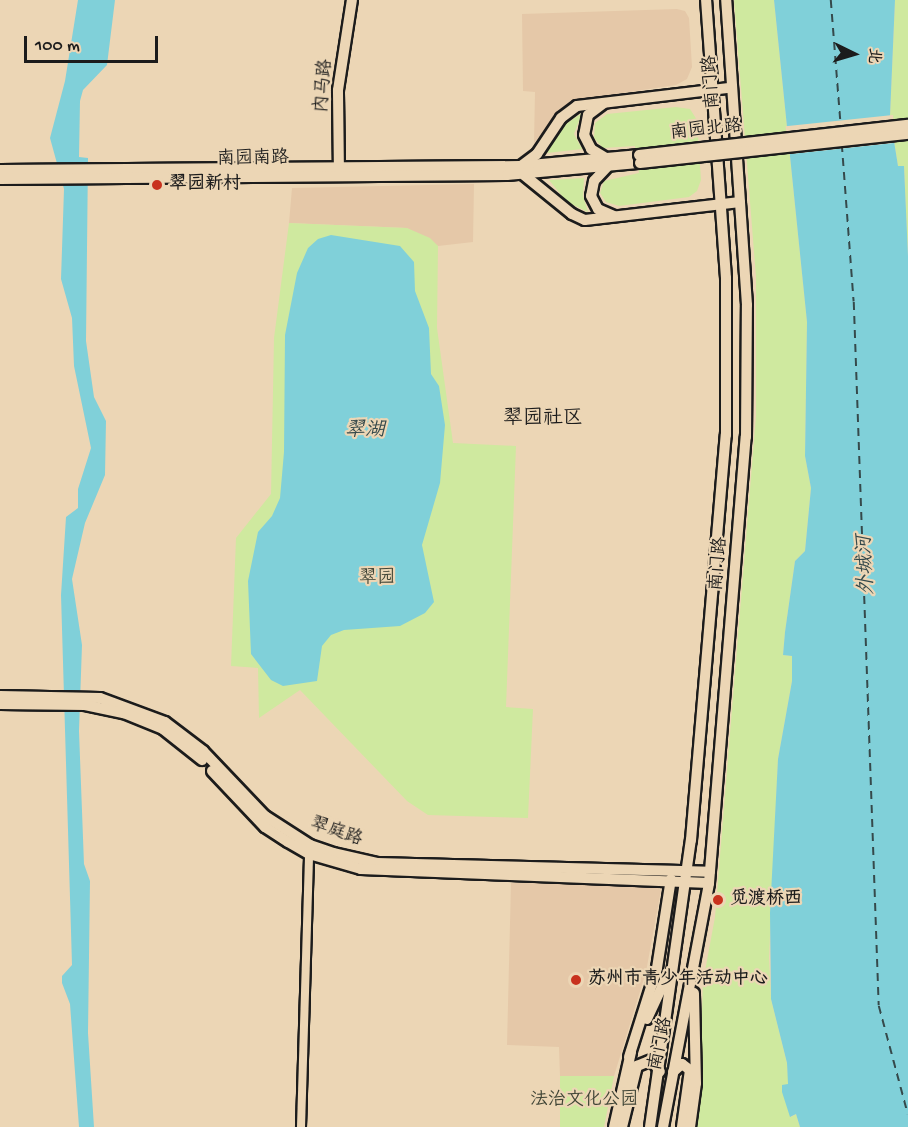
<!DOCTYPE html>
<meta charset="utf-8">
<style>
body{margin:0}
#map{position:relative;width:908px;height:1127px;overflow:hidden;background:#ecd6b5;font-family:"Gochi Hand","LXGW WenKai TC",sans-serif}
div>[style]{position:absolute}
.built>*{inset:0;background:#e5c8a8}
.green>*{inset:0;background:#cfe99f}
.water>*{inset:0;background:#80d0d9}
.pier>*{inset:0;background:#ecd6b5;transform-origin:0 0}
.ferry>*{height:1.5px;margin-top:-0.75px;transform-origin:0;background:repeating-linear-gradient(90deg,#35494b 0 8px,transparent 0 14px)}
.roads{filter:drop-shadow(2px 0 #1c1c1c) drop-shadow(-2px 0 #1c1c1c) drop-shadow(0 2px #1c1c1c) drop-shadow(0 -2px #1c1c1c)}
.street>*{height:8px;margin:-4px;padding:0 4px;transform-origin:4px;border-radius:4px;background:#ecd6b5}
.secondary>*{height:10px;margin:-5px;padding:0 5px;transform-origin:5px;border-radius:5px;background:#ecd6b5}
.bridges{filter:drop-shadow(2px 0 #1c1c1c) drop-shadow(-2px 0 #1c1c1c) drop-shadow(0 2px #1c1c1c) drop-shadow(0 -2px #1c1c1c)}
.secondary-bridge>*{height:10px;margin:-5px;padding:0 5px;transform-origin:5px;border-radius:5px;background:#ecd6b5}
.dots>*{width:16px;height:16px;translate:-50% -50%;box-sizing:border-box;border:3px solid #ecd6b5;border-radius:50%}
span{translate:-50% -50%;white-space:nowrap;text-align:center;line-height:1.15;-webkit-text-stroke:4.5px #ecd6b5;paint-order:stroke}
.street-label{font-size:18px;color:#1c1c1c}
.poi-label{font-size:18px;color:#1c1c1c;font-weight:700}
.left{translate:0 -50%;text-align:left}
.park-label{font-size:18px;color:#404536}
.neighbourhood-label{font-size:20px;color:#1c1c1c}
.water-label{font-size:20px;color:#35494b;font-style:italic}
.north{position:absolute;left:824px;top:24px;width:60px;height:60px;-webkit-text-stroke:4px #ecd6b5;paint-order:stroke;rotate:95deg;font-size:16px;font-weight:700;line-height:24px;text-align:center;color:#1c1c1c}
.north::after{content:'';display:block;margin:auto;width:21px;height:27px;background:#1c1c1c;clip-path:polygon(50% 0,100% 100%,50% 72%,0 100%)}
.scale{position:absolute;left:24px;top:36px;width:134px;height:27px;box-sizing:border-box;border:3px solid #1c1c1c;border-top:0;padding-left:8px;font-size:18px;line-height:21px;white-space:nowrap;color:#1c1c1c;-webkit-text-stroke:4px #ecd6b5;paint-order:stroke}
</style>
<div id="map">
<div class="built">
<i style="clip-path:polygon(677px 9px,685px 11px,689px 18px,692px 67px,687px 79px,676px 85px,575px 100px,564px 106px,534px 143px,535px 92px,523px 91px,522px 14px)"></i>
<i style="clip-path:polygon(474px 184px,473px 242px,438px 246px,407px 228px,289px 223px,292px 188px)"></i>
<i style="clip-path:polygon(511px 883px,651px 884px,661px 890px,646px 972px,614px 1076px,560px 1076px,559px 1047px,507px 1045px)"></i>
</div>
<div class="green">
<i style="clip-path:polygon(734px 0,774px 0,807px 322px,805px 456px,811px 488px,805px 551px,795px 561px,785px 632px,783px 655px,792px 656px,792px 681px,778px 759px,769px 958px,771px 999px,787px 1063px,791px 1117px,796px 1114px,800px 1127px,690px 1127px,700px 1069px,703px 982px,715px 917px,756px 416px,756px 277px)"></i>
<i style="clip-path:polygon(895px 0,908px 0,908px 256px,904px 166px,898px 166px,890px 116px)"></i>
<i style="clip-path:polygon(676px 107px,690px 109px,697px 120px,701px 180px,697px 191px,689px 197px,619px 206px,606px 202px,600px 193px,604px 181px,639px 173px,635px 146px,603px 148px,594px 138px,595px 123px,607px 114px)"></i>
<i style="clip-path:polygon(582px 113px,574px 134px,582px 149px,547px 153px,560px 128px)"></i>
<i style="clip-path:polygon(584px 178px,583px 196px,588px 212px,567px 202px,549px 180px)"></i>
<i style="clip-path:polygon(289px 223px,407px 228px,430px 238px,438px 246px,437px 328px,453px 443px,516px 446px,506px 707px,533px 709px,528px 818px,428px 815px,407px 801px,300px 690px,259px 718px,258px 668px,231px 666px,236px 538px,271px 494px,274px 338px)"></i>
<i style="clip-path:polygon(560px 1076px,614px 1076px,604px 1127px,560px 1127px)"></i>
</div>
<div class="water">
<i style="clip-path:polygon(78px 0,115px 0,107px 65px,83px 90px,80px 101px,79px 157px,88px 158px,86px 341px,94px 397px,106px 421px,105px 475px,85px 523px,72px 579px,82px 645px,79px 731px,84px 864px,90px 881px,88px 1033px,94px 1127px,79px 1127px,70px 1004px,62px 983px,62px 976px,72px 965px,61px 595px,66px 517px,78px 508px,78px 489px,91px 448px,74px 366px,72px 318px,61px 279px,64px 189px,50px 138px,65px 81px)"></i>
<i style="clip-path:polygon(774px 0,895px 0,890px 116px,898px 166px,904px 166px,908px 256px,908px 1127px,800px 1127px,796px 1114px,790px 1117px,782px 1092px,782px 1085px,788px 1084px,787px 1063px,771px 999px,770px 913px,778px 759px,792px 681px,792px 656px,783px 655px,785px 632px,795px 561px,805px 551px,811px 488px,805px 456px,807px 322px)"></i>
<i style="clip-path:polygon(331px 235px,400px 246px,414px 262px,415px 291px,429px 328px,431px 374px,439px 386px,445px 425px,440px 483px,422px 545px,434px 602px,425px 613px,400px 626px,344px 630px,331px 635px,322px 646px,317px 681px,283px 686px,271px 680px,251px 654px,248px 581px,258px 532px,272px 516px,280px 498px,284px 452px,285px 335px,297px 273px,308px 248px,318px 239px)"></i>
</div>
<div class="pier">
<i style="left:893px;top:115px;width:28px;height:108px;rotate:84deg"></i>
</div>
<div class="ferry">
<i style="left:831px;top:0;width:128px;rotate:85.5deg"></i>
<i style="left:842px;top:144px;width:158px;rotate:85.7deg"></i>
<i style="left:854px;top:302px;width:704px;rotate:87.97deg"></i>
<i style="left:879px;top:1006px;width:112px;rotate:75deg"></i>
</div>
<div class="roads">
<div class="street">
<i style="left:301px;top:1127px;width:273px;rotate:-88.3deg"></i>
</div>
<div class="secondary">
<i style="left:604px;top:103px;width:20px;rotate:143deg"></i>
<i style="left:588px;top:115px;width:20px;rotate:101deg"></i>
<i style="left:584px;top:135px;width:16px;rotate:63deg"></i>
<i style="left:591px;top:149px;width:17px;rotate:31deg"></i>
<i style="left:521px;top:166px;width:20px;rotate:-37deg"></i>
<i style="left:537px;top:154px;width:43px;rotate:-56.3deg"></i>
<i style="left:561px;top:118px;width:20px;rotate:-37deg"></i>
<i style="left:577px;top:106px;width:153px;rotate:-6.8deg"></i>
<i style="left:607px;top:167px;width:19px;rotate:133deg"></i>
<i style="left:594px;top:181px;width:15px;rotate:101deg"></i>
<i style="left:591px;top:196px;width:15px;rotate:62deg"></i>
<i style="left:598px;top:209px;width:17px;rotate:24deg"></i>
<i style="left:0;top:170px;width:520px;rotate:-0.44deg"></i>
<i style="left:520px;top:166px;width:120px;rotate:-5.3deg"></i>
<i style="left:339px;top:175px;width:85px;rotate:-90.7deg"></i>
<i style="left:338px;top:90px;width:91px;rotate:-81.2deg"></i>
<i style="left:524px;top:175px;width:62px;rotate:39.1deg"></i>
<i style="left:572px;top:214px;width:14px;rotate:25deg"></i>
<i style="left:585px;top:220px;width:156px;rotate:-6.6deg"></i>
<i style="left:0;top:179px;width:507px;rotate:-0.45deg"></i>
<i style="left:507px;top:175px;width:134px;rotate:-5.2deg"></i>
<i style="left:0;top:696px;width:100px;rotate:1.1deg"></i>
<i style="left:100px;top:698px;width:69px;rotate:20.3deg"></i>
<i style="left:165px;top:722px;width:48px;rotate:37.3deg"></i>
<i style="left:203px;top:751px;width:90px;rotate:46.4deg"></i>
<i style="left:265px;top:816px;width:54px;rotate:32.8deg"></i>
<i style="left:310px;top:845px;width:24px;rotate:19deg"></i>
<i style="left:333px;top:853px;width:45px;rotate:12.8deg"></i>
<i style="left:377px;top:863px;width:333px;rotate:1.5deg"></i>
<i style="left:0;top:704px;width:85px;rotate:0.7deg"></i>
<i style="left:85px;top:705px;width:40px;rotate:12deg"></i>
<i style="left:124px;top:713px;width:42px;rotate:22.3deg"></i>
<i style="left:163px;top:729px;width:50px;rotate:38.5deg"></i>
<i style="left:212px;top:771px;width:77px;rotate:46.6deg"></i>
<i style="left:265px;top:827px;width:27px;rotate:33deg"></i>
<i style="left:288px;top:842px;width:24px;rotate:30deg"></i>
<i style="left:309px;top:854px;width:54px;rotate:16.1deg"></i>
<i style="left:361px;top:869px;width:348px;rotate:2.3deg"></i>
<i style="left:647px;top:1019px;width:47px;rotate:-65.1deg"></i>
<i style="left:629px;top:1057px;width:93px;rotate:-72.5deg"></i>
<i style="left:657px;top:968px;width:90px;rotate:-81.1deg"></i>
<i style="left:673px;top:1072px;width:12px;rotate:-42deg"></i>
<i style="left:682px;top:1064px;width:10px;rotate:37deg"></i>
<i style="left:690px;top:1070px;width:58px;rotate:98deg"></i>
<i style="left:614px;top:1127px;width:77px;rotate:-77.2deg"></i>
<i style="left:622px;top:1127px;width:63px;rotate:-76.2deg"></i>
<i style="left:637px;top:1066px;width:16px;rotate:-22deg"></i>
<i style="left:652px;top:1060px;width:14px;rotate:56deg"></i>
<i style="left:650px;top:1127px;width:290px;rotate:-81.9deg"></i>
<i style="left:691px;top:840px;width:407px;rotate:-85.1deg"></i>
<i style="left:726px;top:435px;width:157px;rotate:-90deg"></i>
<i style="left:726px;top:278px;width:279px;rotate:-94.1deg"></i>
<i style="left:663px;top:1127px;width:248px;rotate:-79.3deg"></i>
<i style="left:709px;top:883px;width:448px;rotate:-85.3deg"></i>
<i style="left:746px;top:437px;width:132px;rotate:-89.6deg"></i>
<i style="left:747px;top:305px;width:306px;rotate:-93.9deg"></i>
<i style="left:690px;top:1127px;width:44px;rotate:-82.2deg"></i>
<i style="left:696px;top:1083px;width:90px;rotate:-91.3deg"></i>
</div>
</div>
<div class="bridges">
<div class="secondary-bridge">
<i style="left:639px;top:155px;width:271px;rotate:-6.4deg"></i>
<i style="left:640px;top:163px;width:270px;rotate:-6.2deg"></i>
</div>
</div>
<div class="dots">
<i style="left:157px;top:185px;background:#c8321e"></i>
<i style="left:718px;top:900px;background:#c8321e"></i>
<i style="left:576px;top:980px;background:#c8321e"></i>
</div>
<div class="street-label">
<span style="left:713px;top:82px;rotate:-94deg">南门路</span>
<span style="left:325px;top:86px;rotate:-85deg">内马路</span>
<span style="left:706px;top:131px;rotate:-6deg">南园北路</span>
<span style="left:253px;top:160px;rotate:-1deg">南园南路</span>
<span style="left:720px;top:564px;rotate:-85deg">南门路</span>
<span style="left:336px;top:833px;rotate:19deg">翠庭路</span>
<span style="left:662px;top:1044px;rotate:-78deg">南门路</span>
</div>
<div class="poi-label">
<span class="left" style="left:169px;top:185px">翠园新村</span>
<span class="left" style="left:730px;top:900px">觅渡桥西</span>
<span class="left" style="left:588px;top:980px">苏州市青少年活动中心</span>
</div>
<div class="park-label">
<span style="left:377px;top:579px">翠园</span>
<span style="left:584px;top:1101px">法治文化公园</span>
</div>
<div class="neighbourhood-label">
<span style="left:543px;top:419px">翠园社区</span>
</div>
<div class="water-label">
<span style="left:365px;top:431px">翠湖</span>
<span style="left:867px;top:565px;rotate:-93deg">外城河</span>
</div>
<div class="north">北</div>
<div class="scale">100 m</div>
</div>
